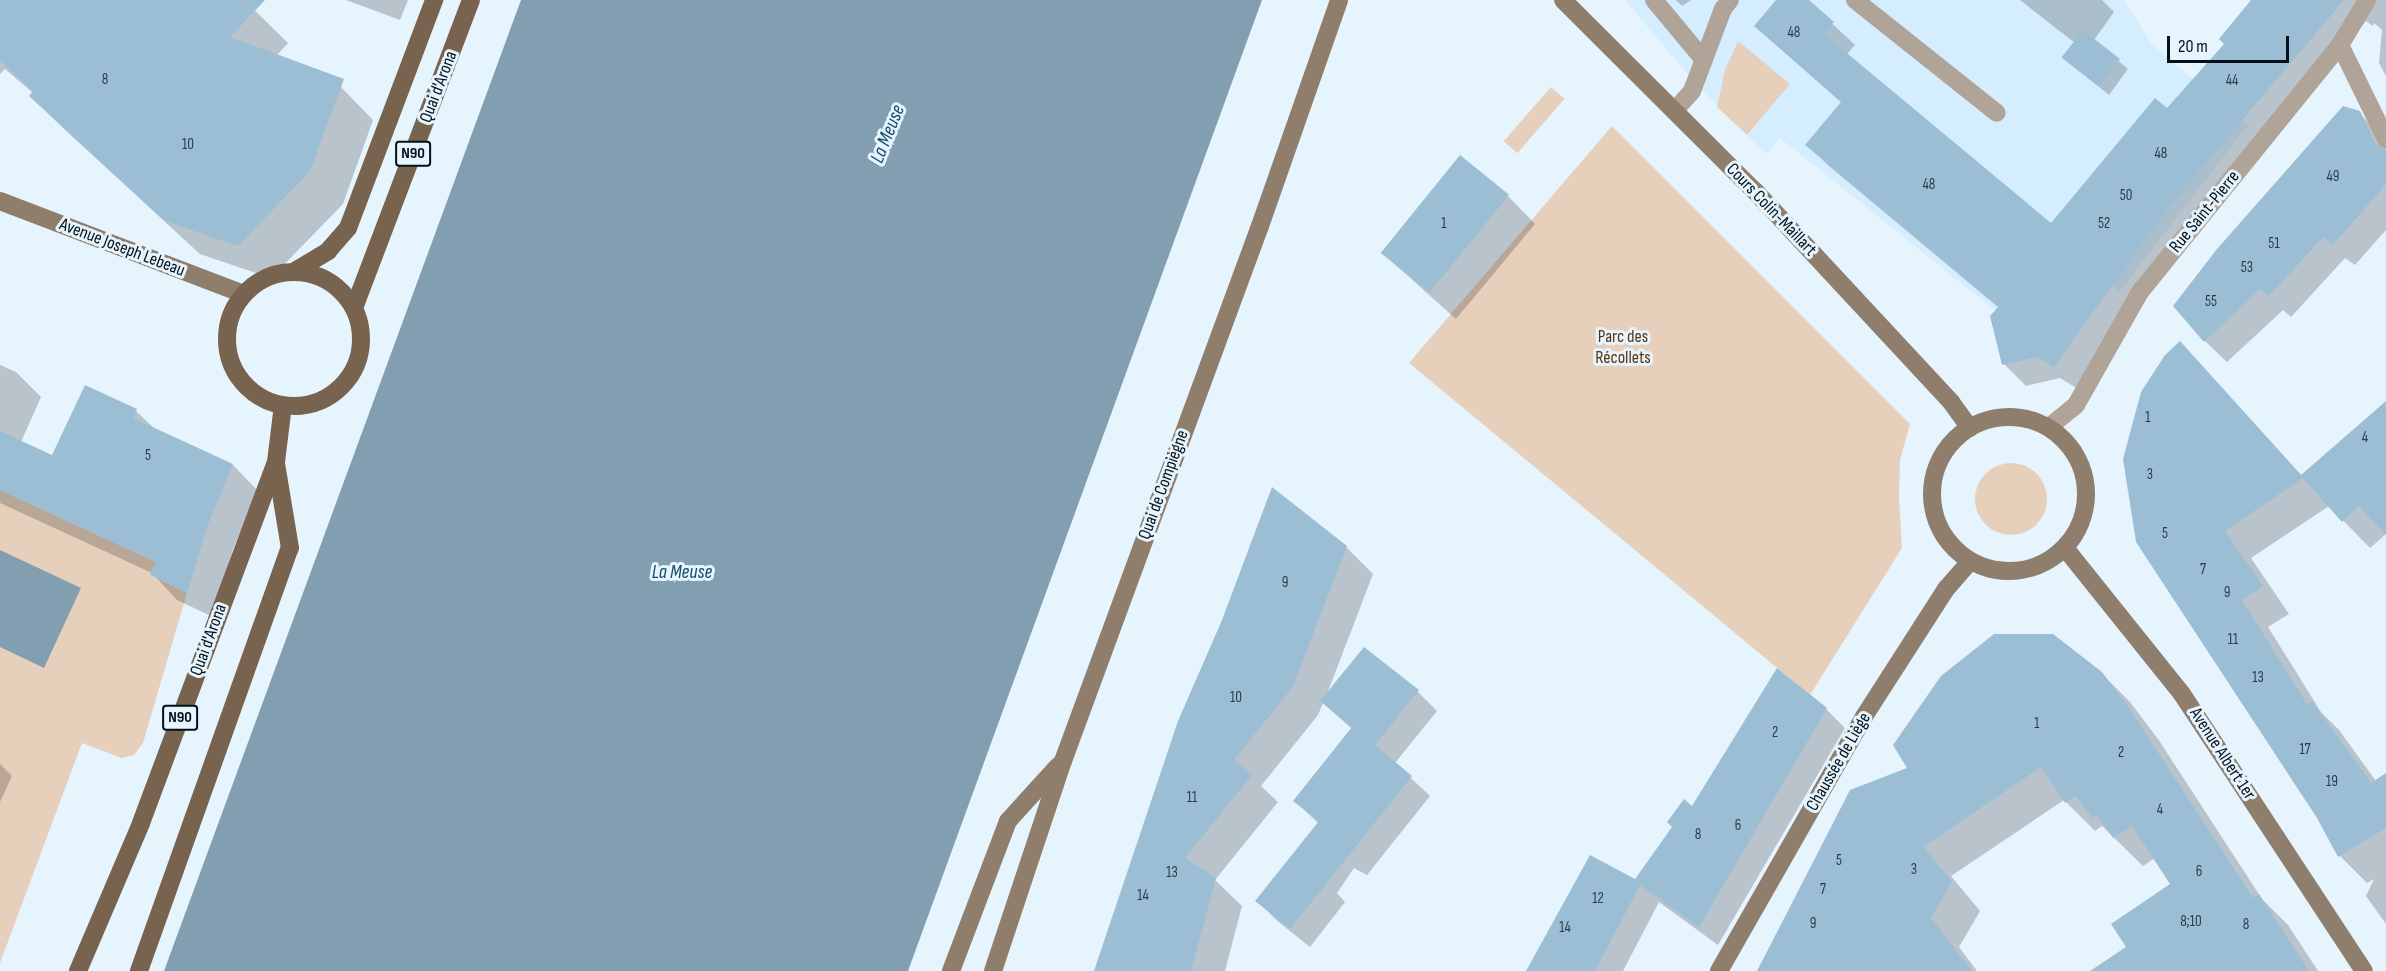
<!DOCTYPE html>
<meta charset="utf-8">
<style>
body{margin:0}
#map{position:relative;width:2386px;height:971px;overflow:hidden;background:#e6f4fe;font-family:"Sofia Sans Condensed",sans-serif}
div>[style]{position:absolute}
.built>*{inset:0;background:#d5eeff}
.green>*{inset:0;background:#e6d0bc;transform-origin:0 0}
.round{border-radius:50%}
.water>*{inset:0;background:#829fb1}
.shadow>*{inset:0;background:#0003}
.building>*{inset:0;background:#9cbed5;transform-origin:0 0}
.lane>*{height:18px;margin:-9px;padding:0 9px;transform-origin:9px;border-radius:9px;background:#b0a398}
.street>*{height:18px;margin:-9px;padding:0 9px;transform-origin:9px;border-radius:9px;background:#b0a398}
.secondary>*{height:18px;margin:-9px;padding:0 9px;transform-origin:9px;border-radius:9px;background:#907e6d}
.secondary>.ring{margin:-9px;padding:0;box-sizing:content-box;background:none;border:18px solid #907e6d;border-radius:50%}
.primary>*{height:18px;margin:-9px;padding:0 9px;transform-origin:9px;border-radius:9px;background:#78634e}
.primary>.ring{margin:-9px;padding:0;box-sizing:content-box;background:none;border:18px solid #78634e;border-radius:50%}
span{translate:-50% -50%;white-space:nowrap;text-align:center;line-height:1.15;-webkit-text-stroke:6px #e6f4fe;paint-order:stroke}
.number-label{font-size:15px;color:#2b3c48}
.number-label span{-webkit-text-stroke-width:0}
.shield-label span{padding:2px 4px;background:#e6f4fe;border:2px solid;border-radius:4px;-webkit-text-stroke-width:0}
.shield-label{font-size:16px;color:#051119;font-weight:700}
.street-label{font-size:18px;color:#051119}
.park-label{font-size:18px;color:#57350d}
.water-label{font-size:20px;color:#184b68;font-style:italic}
.scale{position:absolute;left:2167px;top:36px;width:122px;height:27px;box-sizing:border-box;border:3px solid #051119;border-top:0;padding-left:8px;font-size:18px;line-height:21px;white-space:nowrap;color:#051119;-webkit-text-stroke:4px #e6f4fe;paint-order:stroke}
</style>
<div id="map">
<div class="built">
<i style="clip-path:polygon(1625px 0,2124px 0,2153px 46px,2248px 125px,2119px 292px,2063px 240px,2002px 316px,1780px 138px,1766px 154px,1695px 83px)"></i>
</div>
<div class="green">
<i style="clip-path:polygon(1738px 41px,1790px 84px,1747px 135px,1717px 107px,1725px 70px)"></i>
<i style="left:1551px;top:87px;width:18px;height:72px;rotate:41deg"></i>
<i style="clip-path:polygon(1612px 126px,1910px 424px,1900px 460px,1899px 498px,1902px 548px,1810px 695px,1409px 363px)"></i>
<i class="round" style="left:1975px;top:463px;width:72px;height:72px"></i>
<i style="clip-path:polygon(0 490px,156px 562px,150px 575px,187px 593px,143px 743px,134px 755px,122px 758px,82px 743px,0 963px)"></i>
</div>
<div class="water">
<i style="clip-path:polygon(521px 0,1262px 0,908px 971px,164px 971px)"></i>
<i style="clip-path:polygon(0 550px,81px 588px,44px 668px,0 647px)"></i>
</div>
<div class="shadow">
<i style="clip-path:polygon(0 0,244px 0,288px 43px,277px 55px,340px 86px,373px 120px,343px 204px,271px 278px,200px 254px,64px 129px,31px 96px,33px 93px,5px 69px,0 74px)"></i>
<i style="clip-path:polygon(346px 0,408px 0,400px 20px)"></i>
<i style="clip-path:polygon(1676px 0,1691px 0,1682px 6px)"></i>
<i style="clip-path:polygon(1778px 0,1807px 0,1855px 45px,1846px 55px,2051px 226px,2167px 110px,2226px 44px,2252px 0,2386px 0,2386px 76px,2379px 63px,2382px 30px,2374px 23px,2373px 26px,2366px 21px,2254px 150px,2076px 388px,2060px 378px,2026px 386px,2004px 364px,1999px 308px,1829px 166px,1807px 145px,1842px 103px,1756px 26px)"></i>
<i style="clip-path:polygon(2020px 0,2102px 0,2114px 12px,2094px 40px,2128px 69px,2109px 95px,2064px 58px,2075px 43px)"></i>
<i style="clip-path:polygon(2359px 113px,2381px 135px,2386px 144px,2386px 230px,2355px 265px,2345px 258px,2291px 317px,2283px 310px,2227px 362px,2205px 341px)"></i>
<i style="clip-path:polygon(1508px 196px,1535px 224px,1456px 319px,1381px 252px)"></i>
<i style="clip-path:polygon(2180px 343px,2302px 476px,2386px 403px,2386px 534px,2370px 548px,2329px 506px,2251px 558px,2289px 614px,2268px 627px,2321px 712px,2339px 730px,2376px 781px,2386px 775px,2386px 924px,2366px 896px,2374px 879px,2367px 883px,2340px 856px,2319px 817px,2137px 541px)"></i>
<i style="clip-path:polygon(0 365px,16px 372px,41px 397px,21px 442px,53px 457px,136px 411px,156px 430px,233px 465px,258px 491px,233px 549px,213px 617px,177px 600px,152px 573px,0 503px)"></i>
<i style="clip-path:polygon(1346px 547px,1373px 574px,1327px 694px,1418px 692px,1437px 711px,1395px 763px,1430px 796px,1367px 875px,1354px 868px,1337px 893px,1345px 902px,1310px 947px,1276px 920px,1257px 900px,1319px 824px,1295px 801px,1352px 729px,1323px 703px,1318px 715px,1261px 786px,1278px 802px,1215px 880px,1242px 906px,1225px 971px,1102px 971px)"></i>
<i style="clip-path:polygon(2101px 673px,2130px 702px,2158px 739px,2262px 899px,2288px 925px,2318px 971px,2096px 971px,2128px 948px,2173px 885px,2155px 858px,2143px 866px,2102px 826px,2095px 831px,2064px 800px,1951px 876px,1980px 911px,1959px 947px,1977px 971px,1758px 971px,1910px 769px)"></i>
<i style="clip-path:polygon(1826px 709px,1845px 728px,1718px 945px,1659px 902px,1623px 971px,1537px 971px,1635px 881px,1693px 808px)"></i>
<i style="clip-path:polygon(0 764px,12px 776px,0 802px)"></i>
</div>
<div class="building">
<i style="clip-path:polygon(0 0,265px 0,230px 37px,344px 79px,310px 171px,238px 246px,165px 221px,29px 96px,33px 91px,0 61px)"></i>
<i style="clip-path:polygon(1776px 0,1809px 0,1834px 22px,1824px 34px,2051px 223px,2155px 98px,2167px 108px,2224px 44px,2219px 39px,2251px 0,2344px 0,2167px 209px,2054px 367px,2037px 357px,2002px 365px,1990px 316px,1999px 306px,1805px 145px,1841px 102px,1754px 26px)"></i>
<i style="left:2083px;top:30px;width:47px;height:35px;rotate:38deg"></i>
<i style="clip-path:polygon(2343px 106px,2360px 111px,2376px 144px,2386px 150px,2386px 184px,2333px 245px,2323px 237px,2269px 296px,2260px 289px,2204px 342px,2173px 306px,2217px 249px)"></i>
<i style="left:1460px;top:155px;width:63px;height:126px;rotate:39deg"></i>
<i style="clip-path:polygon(2180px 341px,2301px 475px,2386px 401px,2386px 535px,2359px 506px,2342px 522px,2303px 478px,2225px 531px,2263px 586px,2242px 600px,2307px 704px,2312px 701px,2371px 783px,2386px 773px,2386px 828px,2338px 857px,2317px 818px,2136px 542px,2123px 459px,2141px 392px,2165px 355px)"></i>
<i style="clip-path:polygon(85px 385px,137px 409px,133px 418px,233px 464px,208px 524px,187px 593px,150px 575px,156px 562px,0 490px,0 431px,52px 455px)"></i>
<i style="clip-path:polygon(1272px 487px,1347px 546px,1292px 688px,1234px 760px,1252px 775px,1185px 858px,1216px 878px,1191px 971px,1094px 971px,1178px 721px,1222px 620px)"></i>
<i style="clip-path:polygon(1994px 634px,2053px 634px,2102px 672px,2129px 708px,2253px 898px,2259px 894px,2309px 971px,2090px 971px,2126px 947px,2111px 924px,2170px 884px,2132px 826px,2113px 838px,2097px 815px,2092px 818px,2076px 796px,2065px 803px,2041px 767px,1923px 847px,1952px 881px,1931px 918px,1972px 971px,1757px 971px,1850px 790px,1907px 768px,1893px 745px,1941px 676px)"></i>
<i style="clip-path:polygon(1364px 647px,1419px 690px,1375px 745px,1412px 776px,1290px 929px,1255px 901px,1319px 821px,1293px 801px,1352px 727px,1320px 701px)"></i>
<i style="clip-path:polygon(1777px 668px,1827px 708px,1699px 927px,1640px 885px,1595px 971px,1526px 971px,1590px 855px,1635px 879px,1672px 827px,1667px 822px,1684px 799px,1692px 806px)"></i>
</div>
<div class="lane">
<i style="left:1654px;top:0;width:78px;rotate:50.2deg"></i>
<i style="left:1855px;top:0;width:181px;rotate:38.5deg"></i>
<i style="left:1675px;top:110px;width:25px;rotate:-48deg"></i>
<i style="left:1692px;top:91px;width:88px;rotate:-69.3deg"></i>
<i style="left:1723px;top:9px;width:11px;rotate:-52deg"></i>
</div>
<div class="street">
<i style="left:2340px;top:45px;width:105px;rotate:63.9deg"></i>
<i style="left:2049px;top:427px;width:35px;rotate:-39deg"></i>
<i style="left:2076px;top:405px;width:130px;rotate:-60.5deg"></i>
<i style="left:2140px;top:292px;width:318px;rotate:-51deg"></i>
<i style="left:2340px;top:45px;width:52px;rotate:-59deg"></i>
</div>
<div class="secondary">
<i style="left:1563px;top:0;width:271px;rotate:44.9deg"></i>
<i style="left:1755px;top:191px;width:288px;rotate:47.1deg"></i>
<i style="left:1951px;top:402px;width:32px;rotate:54deg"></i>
<i style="left:0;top:201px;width:260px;rotate:20.9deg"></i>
<i class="ring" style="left:1932px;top:417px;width:136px;height:136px"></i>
<i style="left:2065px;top:548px;width:187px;rotate:51.3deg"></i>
<i style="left:2182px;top:694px;width:331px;rotate:56.7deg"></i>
<i style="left:951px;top:971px;width:160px;rotate:-69.2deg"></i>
<i style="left:1008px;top:821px;width:74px;rotate:-47.7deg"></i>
<i style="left:993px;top:971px;width:221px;rotate:-71.6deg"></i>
<i style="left:1063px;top:761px;width:570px;rotate:-69.79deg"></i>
<i style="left:1260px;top:226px;width:239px;rotate:-70.7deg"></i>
<i style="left:1719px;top:971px;width:295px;rotate:-60.3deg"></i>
<i style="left:1865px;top:715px;width:150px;rotate:-57.3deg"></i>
<i style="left:1946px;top:589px;width:37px;rotate:-49deg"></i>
</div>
<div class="primary">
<i style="left:295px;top:271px;width:39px;rotate:-31deg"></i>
<i style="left:328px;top:251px;width:30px;rotate:-49deg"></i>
<i style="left:348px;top:228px;width:244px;rotate:-69.3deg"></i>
<i class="ring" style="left:227px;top:272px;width:116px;height:116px"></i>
<i style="left:354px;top:308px;width:329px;rotate:-69.2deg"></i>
<i style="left:78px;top:971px;width:161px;rotate:-66.9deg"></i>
<i style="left:141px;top:823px;width:385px;rotate:-69.5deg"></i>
<i style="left:276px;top:462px;width:57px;rotate:-83deg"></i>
<i style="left:139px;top:971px;width:449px;rotate:-70.4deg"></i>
<i style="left:290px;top:548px;width:86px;rotate:-99.4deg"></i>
</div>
<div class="number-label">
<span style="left:1794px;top:33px">48</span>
<span style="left:105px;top:80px">8</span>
<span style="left:2232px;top:81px">44</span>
<span style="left:188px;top:145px">10</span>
<span style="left:2161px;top:154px">48</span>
<span style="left:2333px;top:177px">49</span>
<span style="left:1929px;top:185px">48</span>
<span style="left:2126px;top:196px">50</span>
<span style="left:1444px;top:224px">1</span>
<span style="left:2104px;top:224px">52</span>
<span style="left:2274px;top:244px">51</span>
<span style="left:2247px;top:268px">53</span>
<span style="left:2211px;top:302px">55</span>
<span style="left:2148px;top:418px">1</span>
<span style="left:2365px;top:438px">4</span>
<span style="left:148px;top:456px">5</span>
<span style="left:2150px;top:475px">3</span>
<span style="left:2165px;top:534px">5</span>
<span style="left:2203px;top:570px">7</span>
<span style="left:1285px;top:583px">9</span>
<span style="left:2227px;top:593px">9</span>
<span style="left:2233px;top:640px">11</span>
<span style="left:2258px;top:678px">13</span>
<span style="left:1236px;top:698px">10</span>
<span style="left:2037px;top:724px">1</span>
<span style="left:1775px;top:733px">2</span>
<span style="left:2305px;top:750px">17</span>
<span style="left:2121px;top:753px">2</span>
<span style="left:2332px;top:782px">19</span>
<span style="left:1192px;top:798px">11</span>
<span style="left:2160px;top:810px">4</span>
<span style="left:1738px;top:826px">6</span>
<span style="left:1698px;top:835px">8</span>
<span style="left:1839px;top:861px">5</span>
<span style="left:1914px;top:870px">3</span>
<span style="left:2199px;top:872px">6</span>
<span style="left:1172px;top:873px">13</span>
<span style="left:1823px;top:890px">7</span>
<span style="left:1143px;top:896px">14</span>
<span style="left:1598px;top:899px">12</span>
<span style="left:2191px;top:922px">8;10</span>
<span style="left:1813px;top:924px">9</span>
<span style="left:2246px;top:925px">8</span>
<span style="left:1565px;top:928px">14</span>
</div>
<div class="shield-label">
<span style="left:413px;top:154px">N90</span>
<span style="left:180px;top:718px">N90</span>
</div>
<div class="street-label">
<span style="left:439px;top:87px;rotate:-69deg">Quai d'Arona</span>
<span style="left:1771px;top:210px;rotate:46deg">Cours Colin-Maillart</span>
<span style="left:2205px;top:212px;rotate:-51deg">Rue Saint-Pierre</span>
<span style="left:122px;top:248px;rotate:21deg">Avenue Joseph Lebeau</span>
<span style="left:1164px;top:485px;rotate:-70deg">Quai de Compiègne</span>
<span style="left:209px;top:640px;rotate:-70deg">Quai d'Arona</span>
<span style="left:2222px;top:754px;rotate:57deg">Avenue Albert 1er</span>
<span style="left:1839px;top:762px;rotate:-60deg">Chaussée de Liège</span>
</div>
<div class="park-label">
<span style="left:1623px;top:348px">Parc des<br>Récollets</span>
</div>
<div class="water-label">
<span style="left:888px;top:134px;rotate:-68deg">La Meuse</span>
<span style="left:682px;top:572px">La Meuse</span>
</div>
<div class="scale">20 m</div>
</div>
